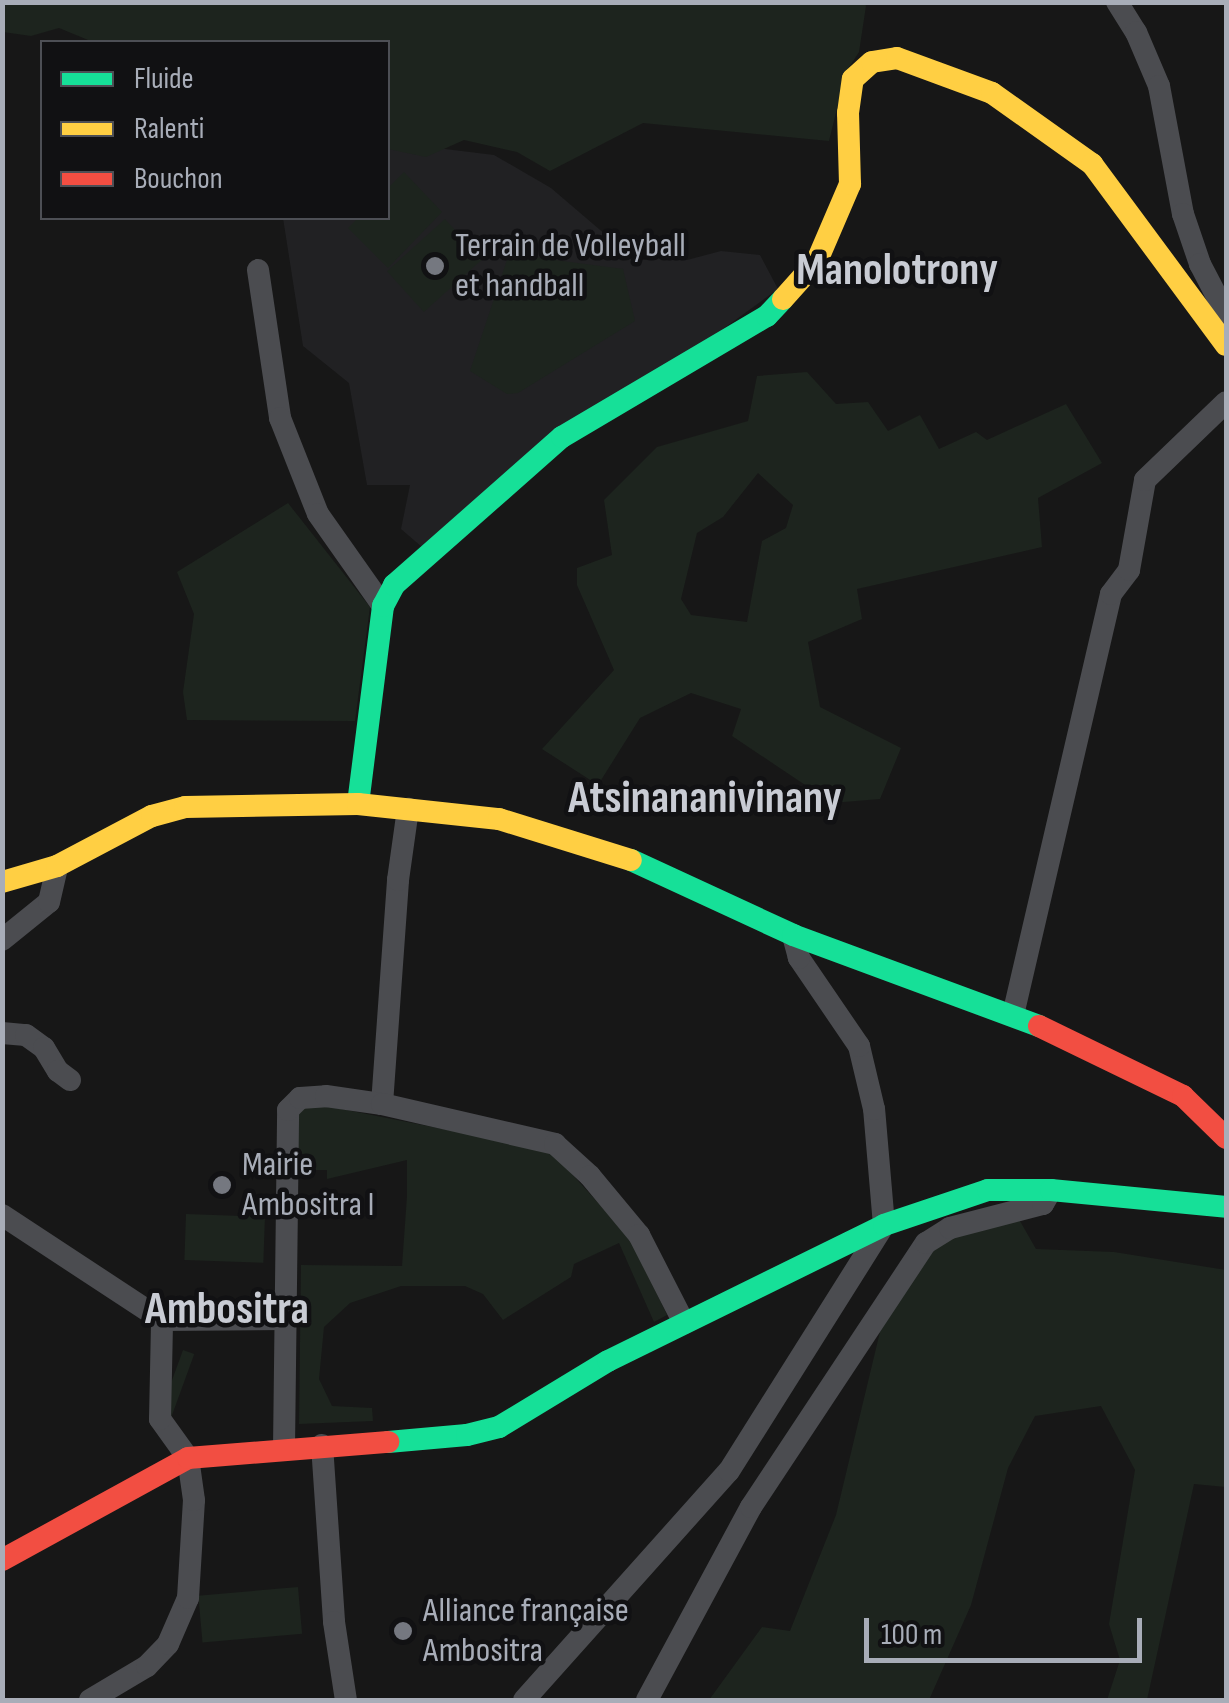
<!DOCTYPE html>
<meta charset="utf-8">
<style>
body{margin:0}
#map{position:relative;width:1229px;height:1703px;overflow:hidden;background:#171717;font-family:"Sofia Sans Condensed",sans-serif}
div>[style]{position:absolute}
.built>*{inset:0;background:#212123}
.green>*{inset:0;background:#1d241e;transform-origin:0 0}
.street>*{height:22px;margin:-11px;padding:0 11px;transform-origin:11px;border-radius:11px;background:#4b4c50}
.fast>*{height:22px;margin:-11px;padding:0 11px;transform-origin:11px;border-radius:11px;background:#16e098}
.slow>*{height:22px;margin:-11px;padding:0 11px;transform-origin:11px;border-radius:11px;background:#ffcf43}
.jam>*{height:22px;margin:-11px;padding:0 11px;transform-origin:11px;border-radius:11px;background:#f24e42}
.dots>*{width:28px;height:28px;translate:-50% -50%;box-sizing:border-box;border:5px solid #111113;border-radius:50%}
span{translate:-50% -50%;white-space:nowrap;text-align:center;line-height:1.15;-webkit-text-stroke:9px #111113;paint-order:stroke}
.poi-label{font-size:35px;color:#a8adb8}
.left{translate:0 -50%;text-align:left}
.district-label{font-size:45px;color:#c9ccd4;font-weight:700}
.frame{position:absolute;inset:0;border:5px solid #a8adb8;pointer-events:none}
.legend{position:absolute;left:40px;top:40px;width:350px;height:180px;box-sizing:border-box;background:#111113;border:2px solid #4d4f55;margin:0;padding:12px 18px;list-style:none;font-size:30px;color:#a8adb8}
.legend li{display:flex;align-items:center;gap:20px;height:50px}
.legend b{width:50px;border:2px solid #4d4f55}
.scale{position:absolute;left:864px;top:1618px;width:278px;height:45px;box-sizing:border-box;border:5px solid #a8adb8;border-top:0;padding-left:12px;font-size:30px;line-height:35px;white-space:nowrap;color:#a8adb8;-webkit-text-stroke:8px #111113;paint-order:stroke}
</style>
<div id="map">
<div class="built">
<i style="clip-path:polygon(388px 142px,494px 155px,551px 188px,613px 241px,687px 260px,721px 251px,760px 255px,778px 289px,422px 547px,401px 529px,410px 485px,367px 485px,349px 383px,303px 346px,283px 218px,388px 218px)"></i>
</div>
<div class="green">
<i style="clip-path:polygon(3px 2px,864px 2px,866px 6px,859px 52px,846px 72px,829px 141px,643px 123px,550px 171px,517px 152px,464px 140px,426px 157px,388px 149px,388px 42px,93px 42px,59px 28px,31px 36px,3px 32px)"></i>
<i style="clip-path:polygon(404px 172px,442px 212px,388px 268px,348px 228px,358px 218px,388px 218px,388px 188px)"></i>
<i style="left:445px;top:219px;width:55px;height:78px;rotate:48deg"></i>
<i style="clip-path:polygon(509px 254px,623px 269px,635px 321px,518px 393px,507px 394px,470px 371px)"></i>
<i style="clip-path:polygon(evenodd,807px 372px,836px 404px,868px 402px,888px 431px,920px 415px,939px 449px,976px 432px,987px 440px,1066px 404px,1102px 463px,1038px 498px,1042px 547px,857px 589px,862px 619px,808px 642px,820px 707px,901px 748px,880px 799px,832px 803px,732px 736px,741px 709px,691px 693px,640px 718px,598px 785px,542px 749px,614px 670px,577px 585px,577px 568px,612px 555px,604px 500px,657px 447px,748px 421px,757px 376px,807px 372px,758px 473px,793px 505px,786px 528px,762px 541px,747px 622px,691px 615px,681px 599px,697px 533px,723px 517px,758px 473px)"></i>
<i style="clip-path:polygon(288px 503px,370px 607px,355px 721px,187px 720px,183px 692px,194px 614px,177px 572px)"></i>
<i style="clip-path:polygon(311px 1103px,550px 1150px,631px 1239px,667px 1315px,654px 1322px,619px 1243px,574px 1264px,571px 1277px,503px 1320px,483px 1294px,465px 1286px,401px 1286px,350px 1303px,324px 1327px,319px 1379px,332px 1406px,372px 1408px,373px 1421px,299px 1424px,301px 1265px,402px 1266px,407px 1196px,407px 1160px,327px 1179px,327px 1170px,296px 1170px,299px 1111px)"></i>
<i style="left:186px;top:1214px;width:79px;height:46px;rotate:2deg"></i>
<i style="clip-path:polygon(1016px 1214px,1036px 1249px,1114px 1252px,1226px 1270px,1226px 1487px,1194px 1484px,1147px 1700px,1107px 1700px,1120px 1660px,1109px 1624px,1135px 1470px,1101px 1406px,1035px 1416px,1008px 1468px,971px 1605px,929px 1700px,709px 1700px,762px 1627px,790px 1631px,836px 1515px,885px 1311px,937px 1242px)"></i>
<i style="left:183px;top:1350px;width:12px;height:71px;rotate:20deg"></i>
<i style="left:298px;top:1587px;width:47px;height:100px;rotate:85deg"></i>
</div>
<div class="street">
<i style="left:1117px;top:2px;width:36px;rotate:58deg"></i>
<i style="left:1136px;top:32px;width:59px;rotate:66.9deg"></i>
<i style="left:1159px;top:86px;width:130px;rotate:79.4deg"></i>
<i style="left:1183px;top:214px;width:53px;rotate:71.2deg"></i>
<i style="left:1200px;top:264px;width:56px;rotate:62.5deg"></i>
<i style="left:258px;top:270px;width:150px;rotate:81.5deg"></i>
<i style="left:280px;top:418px;width:103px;rotate:68.4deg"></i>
<i style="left:318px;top:514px;width:113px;rotate:54.8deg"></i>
<i style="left:2px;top:940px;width:60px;rotate:-39deg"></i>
<i style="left:49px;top:902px;width:37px;rotate:-77deg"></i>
<i style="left:1013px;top:1015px;width:432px;rotate:-76.9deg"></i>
<i style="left:1111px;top:594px;width:30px;rotate:-53deg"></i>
<i style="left:1129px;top:570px;width:91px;rotate:-79.9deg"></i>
<i style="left:1145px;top:480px;width:112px;rotate:-43.9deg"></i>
<i style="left:2px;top:1033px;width:24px;rotate:5deg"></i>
<i style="left:26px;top:1035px;width:22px;rotate:36deg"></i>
<i style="left:44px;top:1048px;width:27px;rotate:59deg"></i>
<i style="left:58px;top:1071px;width:15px;rotate:37deg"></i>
<i style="left:382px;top:1104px;width:225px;rotate:-85.9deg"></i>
<i style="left:398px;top:880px;width:72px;rotate:-82deg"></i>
<i style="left:2px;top:1215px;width:191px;rotate:33.3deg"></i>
<i style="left:162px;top:1320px;width:124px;rotate:-0.5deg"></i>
<i style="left:322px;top:1445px;width:177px;rotate:86.1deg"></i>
<i style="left:334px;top:1622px;width:79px;rotate:81.3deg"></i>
<i style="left:284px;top:1448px;width:338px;rotate:-89.3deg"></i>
<i style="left:288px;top:1110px;width:17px;rotate:-45deg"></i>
<i style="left:300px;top:1098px;width:26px;rotate:-4deg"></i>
<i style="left:326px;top:1096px;width:57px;rotate:8.1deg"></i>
<i style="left:382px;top:1104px;width:178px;rotate:13deg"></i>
<i style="left:555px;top:1144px;width:47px;rotate:42.4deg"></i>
<i style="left:590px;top:1176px;width:77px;rotate:50.3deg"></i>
<i style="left:639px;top:1235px;width:99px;rotate:62.9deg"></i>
<i style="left:90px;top:1700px;width:66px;rotate:-30.8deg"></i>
<i style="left:147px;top:1666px;width:30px;rotate:-46deg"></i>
<i style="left:168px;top:1644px;width:50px;rotate:-66.5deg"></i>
<i style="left:188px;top:1598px;width:98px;rotate:-86.5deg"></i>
<i style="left:194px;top:1500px;width:42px;rotate:-98.1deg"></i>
<i style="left:188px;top:1458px;width:48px;rotate:-125.7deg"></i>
<i style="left:160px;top:1419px;width:99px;rotate:-88.8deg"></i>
<i style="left:524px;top:1700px;width:307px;rotate:-48.2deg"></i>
<i style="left:729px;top:1471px;width:291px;rotate:-57.8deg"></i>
<i style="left:884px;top:1225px;width:116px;rotate:-94.9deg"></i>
<i style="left:874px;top:1109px;width:65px;rotate:-103.4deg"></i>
<i style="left:859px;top:1046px;width:107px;rotate:-124.3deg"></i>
<i style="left:799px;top:958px;width:24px;rotate:-105deg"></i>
<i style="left:647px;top:1700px;width:219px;rotate:-61.7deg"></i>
<i style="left:751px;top:1507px;width:317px;rotate:-56.5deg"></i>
<i style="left:926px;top:1243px;width:28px;rotate:-32deg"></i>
<i style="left:950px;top:1228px;width:96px;rotate:-14.5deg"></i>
<i style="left:1043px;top:1204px;width:16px;rotate:-60deg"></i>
</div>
<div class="fast">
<i style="left:358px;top:804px;width:200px;rotate:-82.8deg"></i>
<i style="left:383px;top:606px;width:24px;rotate:-62deg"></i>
<i style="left:394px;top:585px;width:224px;rotate:-41.4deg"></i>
<i style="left:562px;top:437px;width:238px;rotate:-30.6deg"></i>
<i style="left:767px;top:316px;width:23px;rotate:-47deg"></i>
<i style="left:631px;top:860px;width:179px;rotate:24.8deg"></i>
<i style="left:793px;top:935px;width:262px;rotate:20.3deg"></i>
<i style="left:388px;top:1442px;width:79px;rotate:-5.1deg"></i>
<i style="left:467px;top:1435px;width:33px;rotate:-14deg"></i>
<i style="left:499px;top:1427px;width:127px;rotate:-31.2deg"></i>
<i style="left:608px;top:1361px;width:308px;rotate:-26.2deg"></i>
<i style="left:884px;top:1225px;width:110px;rotate:-18.6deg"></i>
<i style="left:988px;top:1190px;width:63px"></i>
<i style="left:1051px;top:1190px;width:176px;rotate:5.5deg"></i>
</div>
<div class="slow">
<i style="left:783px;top:299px;width:51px;rotate:-48.2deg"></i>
<i style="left:817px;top:261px;width:84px;rotate:-66.8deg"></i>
<i style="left:850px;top:184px;width:71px;rotate:-91.6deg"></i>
<i style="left:848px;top:113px;width:34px;rotate:-82deg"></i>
<i style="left:853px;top:79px;width:25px;rotate:-42deg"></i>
<i style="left:872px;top:62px;width:25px;rotate:-9deg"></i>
<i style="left:897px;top:58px;width:101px;rotate:20.2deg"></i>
<i style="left:992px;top:93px;width:123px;rotate:35.4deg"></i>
<i style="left:1092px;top:164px;width:225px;rotate:53.5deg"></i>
<i style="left:2px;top:882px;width:57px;rotate:-16.2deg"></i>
<i style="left:57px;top:866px;width:107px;rotate:-27.8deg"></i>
<i style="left:152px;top:816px;width:34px;rotate:-15deg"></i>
<i style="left:185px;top:807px;width:173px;rotate:-1deg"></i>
<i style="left:358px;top:804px;width:142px;rotate:6.1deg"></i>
<i style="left:499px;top:819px;width:138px;rotate:17.3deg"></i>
</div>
<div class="jam">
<i style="left:1039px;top:1026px;width:160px;rotate:25.9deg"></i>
<i style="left:1183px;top:1096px;width:60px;rotate:44.3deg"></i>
<i style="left:2px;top:1560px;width:212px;rotate:-28.7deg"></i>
<i style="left:188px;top:1458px;width:201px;rotate:-4.6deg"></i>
</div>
<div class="dots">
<i style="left:435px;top:266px;background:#757880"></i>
<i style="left:222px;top:1185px;background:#757880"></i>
<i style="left:403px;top:1631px;background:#757880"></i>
</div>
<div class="poi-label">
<span class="left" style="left:455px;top:266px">Terrain de Volleyball<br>et handball</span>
<span class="left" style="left:242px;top:1185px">Mairie<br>Ambositra I</span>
<span class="left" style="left:423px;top:1631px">Alliance française<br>Ambositra</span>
</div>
<div class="district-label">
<span style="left:897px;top:271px">Manolotrony</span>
<span style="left:705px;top:799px">Atsinananivinany</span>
<span style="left:227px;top:1310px">Ambositra</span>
</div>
<div class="frame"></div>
<ul class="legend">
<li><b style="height:12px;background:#16e098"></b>Fluide</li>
<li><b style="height:12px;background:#ffcf43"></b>Ralenti</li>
<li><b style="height:12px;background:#f24e42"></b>Bouchon</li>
</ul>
<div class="scale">100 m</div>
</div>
